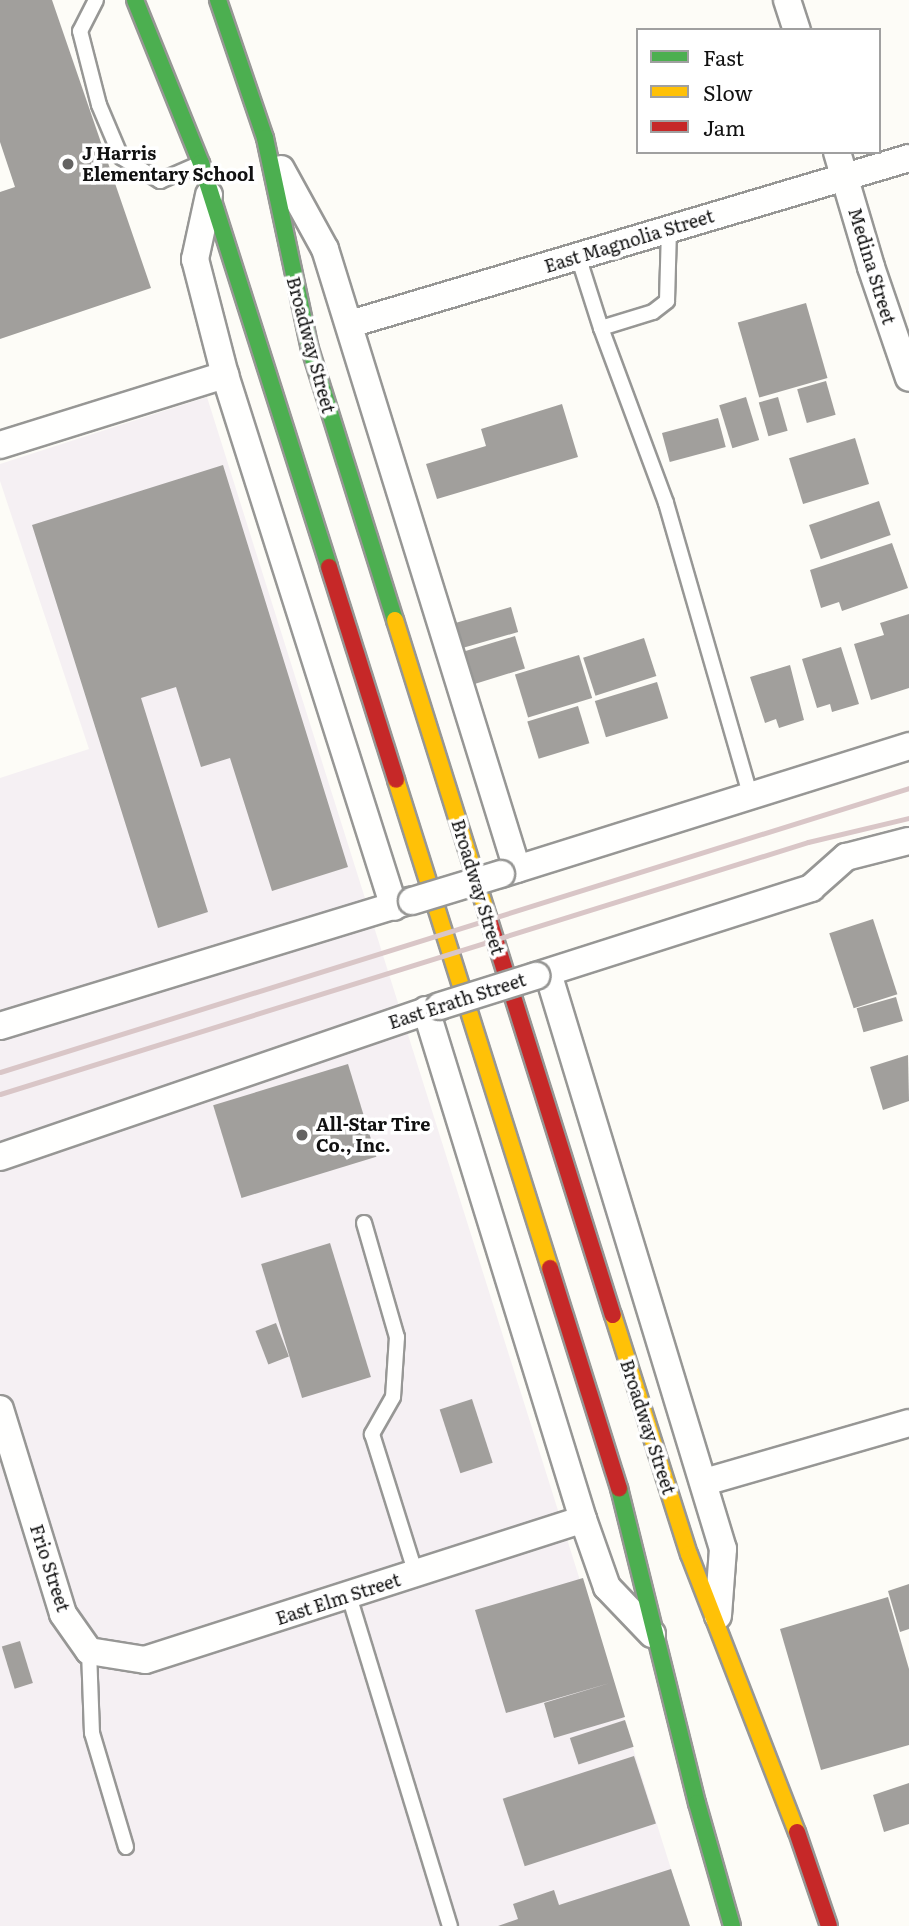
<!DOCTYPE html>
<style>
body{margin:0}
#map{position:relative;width:909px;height:1926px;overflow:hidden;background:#fdfcf7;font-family:Literata,serif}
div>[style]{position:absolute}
.industrial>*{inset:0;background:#f5f0f3}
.building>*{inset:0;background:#a19f9c;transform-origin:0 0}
.roads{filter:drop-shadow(2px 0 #979795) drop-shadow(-2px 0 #979795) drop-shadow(0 2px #979795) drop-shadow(0 -2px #979795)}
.lane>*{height:14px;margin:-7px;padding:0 7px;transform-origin:7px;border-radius:7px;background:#fffffe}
.street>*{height:26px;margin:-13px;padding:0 13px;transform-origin:13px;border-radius:13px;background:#fffffe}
.fast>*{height:16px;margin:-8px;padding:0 8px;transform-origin:8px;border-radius:8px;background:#4caf50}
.slow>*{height:16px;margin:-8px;padding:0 8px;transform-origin:8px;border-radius:8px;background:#ffc107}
.jam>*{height:16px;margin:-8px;padding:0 8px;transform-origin:8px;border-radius:8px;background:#c62828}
.rail>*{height:5px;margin:-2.5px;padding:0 2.5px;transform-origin:2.5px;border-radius:2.5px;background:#d9c6c7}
.bridges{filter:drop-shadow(2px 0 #979795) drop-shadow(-2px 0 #979795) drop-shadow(0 2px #979795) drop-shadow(0 -2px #979795)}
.street-bridge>*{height:26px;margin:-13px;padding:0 13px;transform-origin:13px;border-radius:13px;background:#fffffe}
.dots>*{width:19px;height:19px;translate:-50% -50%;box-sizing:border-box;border:4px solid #fff;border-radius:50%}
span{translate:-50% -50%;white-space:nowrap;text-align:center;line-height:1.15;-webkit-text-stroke:7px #fff;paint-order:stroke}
.poi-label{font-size:18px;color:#111;font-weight:700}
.left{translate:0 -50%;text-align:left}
.street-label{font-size:18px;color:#111}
.legend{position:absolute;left:636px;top:28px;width:245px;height:126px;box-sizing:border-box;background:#fff;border:2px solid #a0a0a0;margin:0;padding:9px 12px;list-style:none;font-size:21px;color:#111}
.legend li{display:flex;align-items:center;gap:14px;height:35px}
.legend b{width:35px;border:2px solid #a0a0a0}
</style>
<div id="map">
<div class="industrial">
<i style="clip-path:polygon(207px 397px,689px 1926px,0 1926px,0 778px,89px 749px,0 481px,0 464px)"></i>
</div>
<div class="building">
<i style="clip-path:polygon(0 0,52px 0,151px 288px,0 339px,0 192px,15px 187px,0 142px)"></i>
<i style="left:806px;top:303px;width:78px;height:71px;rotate:74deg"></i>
<i style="left:826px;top:381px;width:35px;height:30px;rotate:74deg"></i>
<i style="left:746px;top:397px;width:45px;height:28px;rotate:73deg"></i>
<i style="left:778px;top:397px;width:35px;height:20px;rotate:74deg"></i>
<i style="clip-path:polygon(562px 404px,578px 457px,437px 499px,426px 464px,486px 446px,481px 429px)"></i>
<i style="left:718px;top:418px;width:30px;height:58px;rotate:75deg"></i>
<i style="left:855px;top:438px;width:48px;height:69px;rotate:73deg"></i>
<i style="clip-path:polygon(223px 465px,348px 867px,272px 891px,230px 758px,201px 767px,176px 687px,141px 698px,208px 912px,158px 928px,32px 525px)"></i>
<i style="left:879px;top:501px;width:36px;height:74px;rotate:71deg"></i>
<i style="clip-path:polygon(892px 543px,908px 588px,842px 611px,839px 602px,821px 608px,810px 570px)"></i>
<i style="left:511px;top:607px;width:26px;height:57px;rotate:74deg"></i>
<i style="clip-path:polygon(909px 614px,909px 688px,871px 700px,854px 644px,884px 635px,880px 623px)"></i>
<i style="left:515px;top:636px;width:34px;height:56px;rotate:73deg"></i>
<i style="left:644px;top:638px;width:40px;height:64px;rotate:72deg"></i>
<i style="clip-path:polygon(841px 647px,859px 704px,832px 712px,830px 704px,817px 708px,802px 659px)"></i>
<i style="left:579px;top:655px;width:45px;height:67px;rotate:73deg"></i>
<i style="clip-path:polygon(790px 665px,804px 720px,779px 728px,776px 719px,765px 723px,750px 677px)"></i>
<i style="left:657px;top:682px;width:38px;height:65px;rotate:73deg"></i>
<i style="left:578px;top:706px;width:39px;height:53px;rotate:73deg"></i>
<i style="left:873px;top:919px;width:79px;height:46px;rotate:72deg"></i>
<i style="left:896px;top:997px;width:25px;height:41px;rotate:74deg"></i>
<i style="clip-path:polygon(908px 1055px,909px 1101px,883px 1110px,870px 1067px)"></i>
<i style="left:348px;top:1064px;width:97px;height:141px;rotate:73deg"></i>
<i style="left:330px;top:1243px;width:140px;height:72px;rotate:73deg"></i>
<i style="left:276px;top:1323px;width:36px;height:22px;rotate:69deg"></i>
<i style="left:472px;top:1399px;width:67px;height:34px;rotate:72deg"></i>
<i style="clip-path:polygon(583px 1578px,625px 1717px,554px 1738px,544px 1703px,610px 1683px,506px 1713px,475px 1610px)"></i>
<i style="clip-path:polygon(909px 1584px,909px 1629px,900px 1632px,888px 1591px)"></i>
<i style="clip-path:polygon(888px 1597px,909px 1669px,909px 1745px,821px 1770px,780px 1629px)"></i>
<i style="left:20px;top:1641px;width:44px;height:19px;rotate:73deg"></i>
<i style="left:625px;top:1720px;width:28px;height:58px;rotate:72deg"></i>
<i style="left:634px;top:1756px;width:71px;height:138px;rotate:72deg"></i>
<i style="clip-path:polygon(909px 1783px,909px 1824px,884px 1832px,873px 1795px)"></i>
<i style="clip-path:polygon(671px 1869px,690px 1926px,498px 1926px,518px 1919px,513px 1904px,554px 1890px,559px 1905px)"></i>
</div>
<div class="roads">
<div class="lane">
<i style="left:96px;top:0;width:35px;rotate:117deg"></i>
<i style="left:80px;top:31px;width:76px;rotate:75.6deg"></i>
<i style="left:99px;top:105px;width:56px;rotate:67.1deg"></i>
<i style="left:121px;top:157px;width:46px;rotate:31.6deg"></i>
<i style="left:160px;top:181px;width:45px;rotate:-23.7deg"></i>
<i style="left:578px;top:256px;width:76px;rotate:72.3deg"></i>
<i style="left:601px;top:328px;width:187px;rotate:69.6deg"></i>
<i style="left:666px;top:503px;width:303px;rotate:73.9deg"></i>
<i style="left:601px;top:328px;width:54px;rotate:-17.1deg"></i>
<i style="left:653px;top:312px;width:18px;rotate:-38deg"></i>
<i style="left:667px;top:301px;width:72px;rotate:-88.4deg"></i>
<i style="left:364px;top:1223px;width:119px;rotate:73.9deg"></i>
<i style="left:397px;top:1337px;width:60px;rotate:93.8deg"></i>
<i style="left:393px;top:1397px;width:43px;rotate:119.6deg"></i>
<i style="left:372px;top:1434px;width:147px;rotate:72.6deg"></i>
<i style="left:349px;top:1596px;width:345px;rotate:73deg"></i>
<i style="left:89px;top:1651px;width:82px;rotate:87.9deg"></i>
<i style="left:92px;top:1733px;width:119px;rotate:73.4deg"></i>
</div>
<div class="street">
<i style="left:787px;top:0;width:32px;rotate:72deg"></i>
<i style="left:837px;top:152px;width:120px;rotate:73.5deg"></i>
<i style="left:871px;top:267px;width:117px;rotate:71.1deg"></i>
<i style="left:281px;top:169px;width:91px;rotate:61.2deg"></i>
<i style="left:325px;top:249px;width:649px;rotate:72.79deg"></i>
<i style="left:209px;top:195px;width:66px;rotate:102.3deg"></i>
<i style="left:195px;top:259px;width:120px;rotate:75.5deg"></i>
<i style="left:225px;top:375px;width:558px;rotate:72.38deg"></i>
<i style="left:350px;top:324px;width:583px;rotate:-16.54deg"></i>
<i style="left:0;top:445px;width:236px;rotate:-17.3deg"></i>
<i style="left:501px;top:874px;width:428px;rotate:-17.4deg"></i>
<i style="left:548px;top:973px;width:602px;rotate:73.1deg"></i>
<i style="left:723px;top:1549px;width:67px;rotate:94.3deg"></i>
<i style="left:536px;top:976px;width:289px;rotate:-17.7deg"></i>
<i style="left:811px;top:888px;width:47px;rotate:-41.5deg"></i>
<i style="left:846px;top:857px;width:65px;rotate:-14.3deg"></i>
<i style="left:426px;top:1010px;width:533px;rotate:72.86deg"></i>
<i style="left:583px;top:1519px;width:72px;rotate:70.6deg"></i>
<i style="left:607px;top:1587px;width:65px;rotate:46.2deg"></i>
<i style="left:0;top:1026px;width:429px;rotate:-17deg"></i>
<i style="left:0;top:1157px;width:465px;rotate:-18.9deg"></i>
<i style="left:0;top:1409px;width:214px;rotate:72.9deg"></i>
<i style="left:63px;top:1614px;width:45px;rotate:54.9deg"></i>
<i style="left:89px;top:1651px;width:57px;rotate:9.1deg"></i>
<i style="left:145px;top:1660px;width:460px;rotate:-17.8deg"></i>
<i style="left:705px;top:1482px;width:212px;rotate:-16.1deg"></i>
</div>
<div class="fast">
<i style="left:135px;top:0;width:176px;rotate:68deg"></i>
<i style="left:201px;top:163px;width:424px;rotate:72.4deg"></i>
<i style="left:218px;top:0;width:146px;rotate:71.2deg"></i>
<i style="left:265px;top:138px;width:216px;rotate:78deg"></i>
<i style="left:310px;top:349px;width:284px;rotate:72.6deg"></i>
<i style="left:619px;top:1488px;width:325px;rotate:76.1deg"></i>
<i style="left:697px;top:1803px;width:128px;rotate:74.1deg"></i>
</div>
<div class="slow">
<i style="left:395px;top:620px;width:314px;rotate:72.6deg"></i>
<i style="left:396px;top:780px;width:512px;rotate:72.49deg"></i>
<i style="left:613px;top:1315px;width:251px;rotate:72.4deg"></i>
<i style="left:689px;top:1554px;width:298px;rotate:68.8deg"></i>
</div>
<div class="jam">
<i style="left:329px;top:567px;width:223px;rotate:72.5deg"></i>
<i style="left:489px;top:920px;width:414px;rotate:72.6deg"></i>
<i style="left:550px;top:1268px;width:231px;rotate:72.6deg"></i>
<i style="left:797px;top:1832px;width:99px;rotate:71.2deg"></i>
</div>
</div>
<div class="rail">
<i style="left:0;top:1072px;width:952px;rotate:-17.35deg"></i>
<i style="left:0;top:1094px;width:846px;rotate:-17.32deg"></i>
<i style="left:808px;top:842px;width:104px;rotate:-13.4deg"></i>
</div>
<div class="bridges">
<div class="street-bridge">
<i style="left:412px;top:901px;width:93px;rotate:-16.9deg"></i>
<i style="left:440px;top:1006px;width:101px;rotate:-17.4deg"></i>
</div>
</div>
<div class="dots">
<i style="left:68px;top:164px;background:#646362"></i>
<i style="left:302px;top:1135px;background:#646362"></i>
</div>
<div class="poi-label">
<span class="left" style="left:82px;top:164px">J Harris<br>Elementary School</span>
<span class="left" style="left:316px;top:1135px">All-Star Tire<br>Co., Inc.</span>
</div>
<div class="street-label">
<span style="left:629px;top:241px;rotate:-17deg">East Magnolia Street</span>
<span style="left:872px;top:266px;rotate:73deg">Medina Street</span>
<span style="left:311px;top:345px;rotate:75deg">Broadway Street</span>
<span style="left:478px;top:887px;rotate:73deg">Broadway Street</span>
<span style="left:457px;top:1001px;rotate:-18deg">East Erath Street</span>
<span style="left:648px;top:1427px;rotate:72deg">Broadway Street</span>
<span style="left:50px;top:1568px;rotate:72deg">Frio Street</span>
<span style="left:338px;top:1599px;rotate:-18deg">East Elm Street</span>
</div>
<ul class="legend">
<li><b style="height:9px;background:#4caf50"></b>Fast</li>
<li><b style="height:9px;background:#ffc107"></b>Slow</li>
<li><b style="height:9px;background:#c62828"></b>Jam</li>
</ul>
</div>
